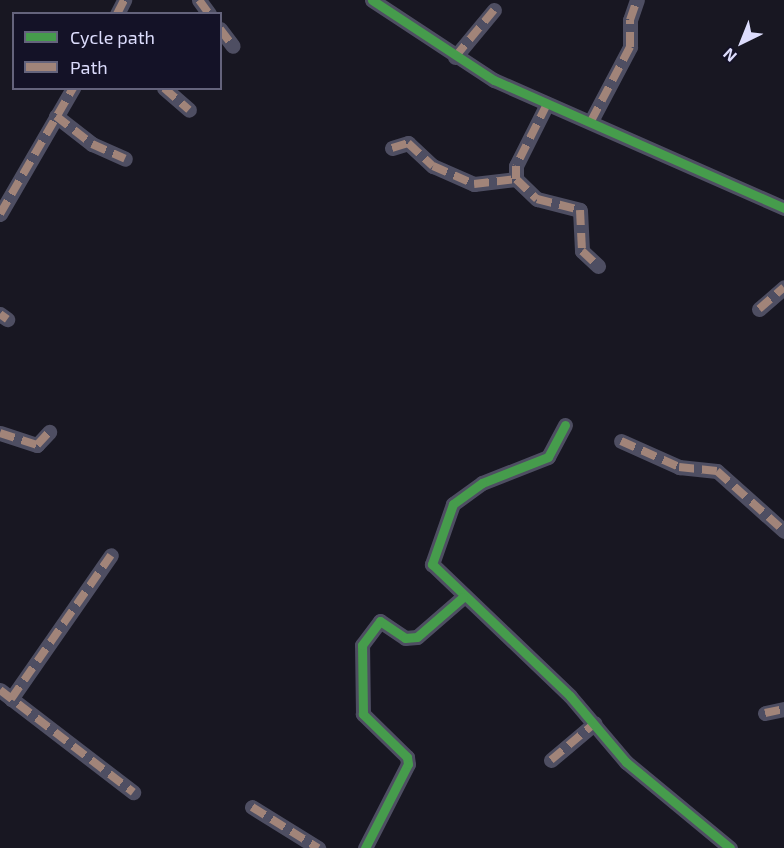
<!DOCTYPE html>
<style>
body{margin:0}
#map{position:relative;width:784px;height:848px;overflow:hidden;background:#181722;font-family:"Exo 2",sans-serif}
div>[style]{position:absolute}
.minor>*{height:15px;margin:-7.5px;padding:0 7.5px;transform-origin:7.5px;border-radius:7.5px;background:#4e4e62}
.quiet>*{height:8px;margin-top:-4px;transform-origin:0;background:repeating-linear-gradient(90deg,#a18479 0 15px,transparent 0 23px)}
.cycleway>*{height:9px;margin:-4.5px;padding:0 4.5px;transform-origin:4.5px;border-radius:4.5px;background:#469c4c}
span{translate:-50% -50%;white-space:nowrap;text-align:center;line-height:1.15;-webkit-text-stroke:4.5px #141227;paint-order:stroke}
.legend{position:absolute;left:12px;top:12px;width:210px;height:78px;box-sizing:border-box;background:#141227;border:2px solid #64637c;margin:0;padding:8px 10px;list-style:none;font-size:18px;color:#dcdcfc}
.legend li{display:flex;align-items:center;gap:12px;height:30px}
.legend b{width:30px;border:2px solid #64637c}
.north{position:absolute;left:712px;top:12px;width:60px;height:60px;-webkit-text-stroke:4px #141227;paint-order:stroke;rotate:223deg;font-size:16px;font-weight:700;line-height:24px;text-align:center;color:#dcdcfc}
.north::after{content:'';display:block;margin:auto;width:21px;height:27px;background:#dcdcfc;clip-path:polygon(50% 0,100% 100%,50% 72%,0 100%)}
</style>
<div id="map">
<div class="minor">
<i style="left:199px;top:0;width:17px;rotate:54deg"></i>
<i style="left:372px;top:0;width:146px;rotate:33.3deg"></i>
<i style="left:494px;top:80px;width:317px;rotate:23.8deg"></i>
<i style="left:117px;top:14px;width:16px;rotate:-63deg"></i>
<i style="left:220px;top:29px;width:21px;rotate:53deg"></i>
<i style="left:455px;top:57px;width:61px;rotate:-50.3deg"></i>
<i style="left:164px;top:88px;width:33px;rotate:41deg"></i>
<i style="left:547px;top:104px;width:69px;rotate:116.6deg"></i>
<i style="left:516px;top:166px;width:13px;rotate:90deg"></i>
<i style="left:516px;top:179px;width:29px;rotate:44deg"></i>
<i style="left:537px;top:199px;width:44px;rotate:14.3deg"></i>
<i style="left:580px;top:210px;width:41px;rotate:87.2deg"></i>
<i style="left:582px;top:251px;width:22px;rotate:43deg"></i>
<i style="left:56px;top:116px;width:46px;rotate:37.9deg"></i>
<i style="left:92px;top:144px;width:36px;rotate:24deg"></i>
<i style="left:591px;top:121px;width:84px;rotate:-62.2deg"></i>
<i style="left:630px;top:47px;width:27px;rotate:-90deg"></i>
<i style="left:630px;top:20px;width:21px;rotate:-71deg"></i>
<i style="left:392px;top:148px;width:17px;rotate:-17deg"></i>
<i style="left:408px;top:143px;width:34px;rotate:43deg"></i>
<i style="left:433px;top:166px;width:45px;rotate:23.7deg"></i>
<i style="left:474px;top:184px;width:42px;rotate:-6.8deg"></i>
<i style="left:0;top:214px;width:146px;rotate:-59.9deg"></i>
<i style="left:759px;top:309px;width:33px;rotate:-41deg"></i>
<i style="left:0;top:314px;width:9px;rotate:36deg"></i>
<i style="left:565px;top:425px;width:36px;rotate:118deg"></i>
<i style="left:548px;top:457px;width:71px;rotate:158.5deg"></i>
<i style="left:482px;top:483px;width:36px;rotate:144deg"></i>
<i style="left:453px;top:504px;width:64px;rotate:109.3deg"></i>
<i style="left:432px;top:564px;width:191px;rotate:43.7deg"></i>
<i style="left:570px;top:696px;width:87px;rotate:49.7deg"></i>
<i style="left:626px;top:762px;width:135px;rotate:39.6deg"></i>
<i style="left:0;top:433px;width:39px;rotate:18deg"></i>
<i style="left:37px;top:445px;width:18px;rotate:-47deg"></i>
<i style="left:621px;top:441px;width:64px;rotate:24.1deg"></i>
<i style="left:679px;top:467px;width:38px;rotate:6deg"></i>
<i style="left:717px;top:471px;width:90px;rotate:41.8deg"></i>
<i style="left:0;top:690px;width:168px;rotate:37.5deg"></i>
<i style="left:11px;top:699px;width:175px;rotate:-55.2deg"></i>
<i style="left:765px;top:713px;width:19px;rotate:-12deg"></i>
<i style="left:551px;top:760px;width:57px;rotate:-40.1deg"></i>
<i style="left:252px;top:807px;width:78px;rotate:31.8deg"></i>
<i style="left:365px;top:848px;width:94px;rotate:-62.9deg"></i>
<i style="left:408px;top:764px;width:7px;rotate:-98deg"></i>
<i style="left:407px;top:757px;width:62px;rotate:-135.7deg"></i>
<i style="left:363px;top:714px;width:69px;rotate:-90.8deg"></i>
<i style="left:362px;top:645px;width:30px;rotate:-53deg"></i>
<i style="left:380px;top:621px;width:30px;rotate:34deg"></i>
<i style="left:405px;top:638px;width:12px;rotate:-5deg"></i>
<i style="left:417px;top:637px;width:61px;rotate:-41deg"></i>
</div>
<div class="quiet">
<i style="left:199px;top:0;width:17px;rotate:54deg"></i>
<i style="left:117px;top:14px;width:16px;rotate:-63deg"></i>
<i style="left:220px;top:29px;width:21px;rotate:53deg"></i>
<i style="left:455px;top:57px;width:61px;rotate:-50.3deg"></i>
<i style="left:164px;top:88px;width:33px;rotate:41deg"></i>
<i style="left:547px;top:104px;width:69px;rotate:116.6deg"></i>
<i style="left:516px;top:166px;width:13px;rotate:90deg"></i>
<i style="left:516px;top:179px;width:29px;rotate:44deg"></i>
<i style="left:537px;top:199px;width:44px;rotate:14.3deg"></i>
<i style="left:580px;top:210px;width:41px;rotate:87.2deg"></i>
<i style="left:582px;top:251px;width:22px;rotate:43deg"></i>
<i style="left:56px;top:116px;width:46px;rotate:37.9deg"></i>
<i style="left:92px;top:144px;width:36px;rotate:24deg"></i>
<i style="left:591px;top:121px;width:84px;rotate:-62.2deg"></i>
<i style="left:630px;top:47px;width:27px;rotate:-90deg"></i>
<i style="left:630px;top:20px;width:21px;rotate:-71deg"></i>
<i style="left:392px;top:148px;width:17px;rotate:-17deg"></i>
<i style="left:408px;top:143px;width:34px;rotate:43deg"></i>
<i style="left:433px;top:166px;width:45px;rotate:23.7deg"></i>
<i style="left:474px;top:184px;width:42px;rotate:-6.8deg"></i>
<i style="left:0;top:214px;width:146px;rotate:-59.9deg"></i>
<i style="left:759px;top:309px;width:33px;rotate:-41deg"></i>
<i style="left:0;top:314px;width:9px;rotate:36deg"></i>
<i style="left:0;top:433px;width:39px;rotate:18deg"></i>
<i style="left:37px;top:445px;width:18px;rotate:-47deg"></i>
<i style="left:621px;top:441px;width:64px;rotate:24.1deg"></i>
<i style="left:679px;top:467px;width:38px;rotate:6deg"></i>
<i style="left:717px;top:471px;width:90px;rotate:41.8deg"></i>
<i style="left:0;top:690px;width:168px;rotate:37.5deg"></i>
<i style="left:11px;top:699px;width:175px;rotate:-55.2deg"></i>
<i style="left:765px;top:713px;width:19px;rotate:-12deg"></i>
<i style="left:551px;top:760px;width:57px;rotate:-40.1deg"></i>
<i style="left:252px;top:807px;width:78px;rotate:31.8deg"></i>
</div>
<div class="cycleway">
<i style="left:372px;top:0;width:146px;rotate:33.3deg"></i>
<i style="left:494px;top:80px;width:317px;rotate:23.8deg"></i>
<i style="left:565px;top:425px;width:36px;rotate:118deg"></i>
<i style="left:548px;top:457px;width:71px;rotate:158.5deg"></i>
<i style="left:482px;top:483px;width:36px;rotate:144deg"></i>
<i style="left:453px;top:504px;width:64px;rotate:109.3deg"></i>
<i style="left:432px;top:564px;width:191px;rotate:43.7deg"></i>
<i style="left:570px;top:696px;width:87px;rotate:49.7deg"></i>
<i style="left:626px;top:762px;width:135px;rotate:39.6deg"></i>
<i style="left:365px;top:848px;width:94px;rotate:-62.9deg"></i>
<i style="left:408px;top:764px;width:7px;rotate:-98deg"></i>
<i style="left:407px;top:757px;width:62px;rotate:-135.7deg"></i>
<i style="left:363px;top:714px;width:69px;rotate:-90.8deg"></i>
<i style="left:362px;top:645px;width:30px;rotate:-53deg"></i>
<i style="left:380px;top:621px;width:30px;rotate:34deg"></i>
<i style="left:405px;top:638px;width:12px;rotate:-5deg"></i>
<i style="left:417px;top:637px;width:61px;rotate:-41deg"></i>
</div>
<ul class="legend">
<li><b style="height:8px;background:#469c4c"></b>Cycle path</li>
<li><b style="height:8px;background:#a18479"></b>Path</li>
</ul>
<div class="north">N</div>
</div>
